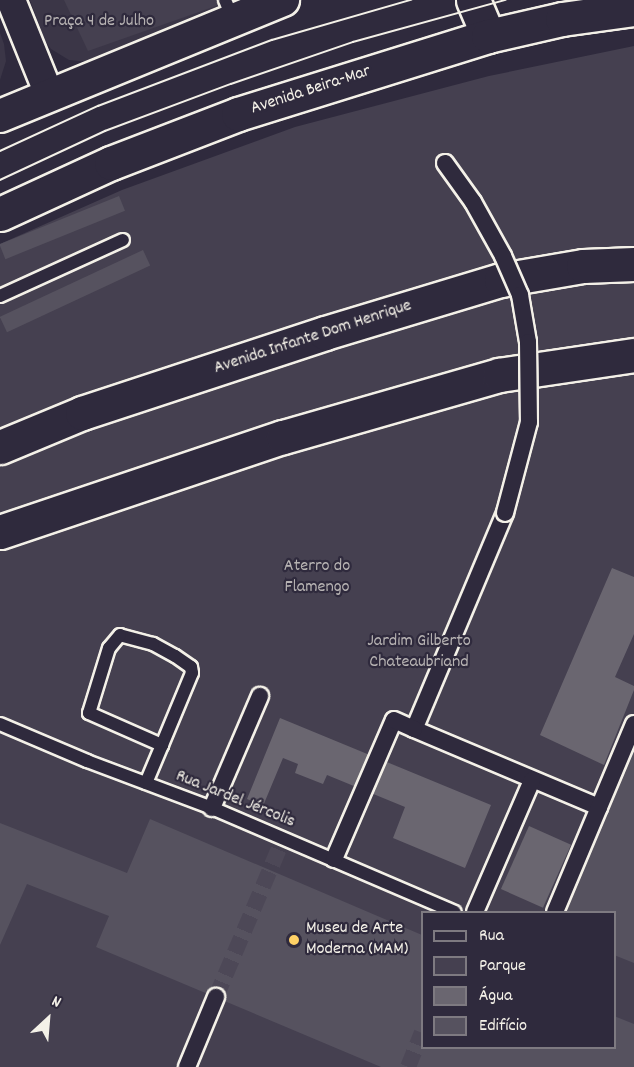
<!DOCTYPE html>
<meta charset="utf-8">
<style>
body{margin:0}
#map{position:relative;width:634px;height:1067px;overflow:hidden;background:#2f2a3d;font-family:Dekko,sans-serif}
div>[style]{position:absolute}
.built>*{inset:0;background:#3b3647}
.green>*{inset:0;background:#454050}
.water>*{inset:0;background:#6a6670;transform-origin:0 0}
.building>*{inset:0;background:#56525f;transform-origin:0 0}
.pedestrian-tunnel>*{height:16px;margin-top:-8px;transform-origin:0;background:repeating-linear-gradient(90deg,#4d4857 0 16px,transparent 0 24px)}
.roads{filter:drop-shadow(2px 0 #f4f1e8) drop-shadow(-2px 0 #f4f1e8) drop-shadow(0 2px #f4f1e8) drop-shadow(0 -2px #f4f1e8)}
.service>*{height:12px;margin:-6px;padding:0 6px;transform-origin:6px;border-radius:6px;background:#2f2a3d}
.pedestrian>*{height:16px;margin:-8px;padding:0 8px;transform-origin:8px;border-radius:8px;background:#2f2a3d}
.tertiary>*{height:28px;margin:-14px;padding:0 14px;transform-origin:14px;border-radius:14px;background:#2f2a3d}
.secondary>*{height:32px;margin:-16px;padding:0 16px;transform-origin:16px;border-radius:16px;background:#2f2a3d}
.primary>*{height:33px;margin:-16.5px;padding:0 16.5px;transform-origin:16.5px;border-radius:16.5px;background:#2f2a3d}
.trunk>*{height:33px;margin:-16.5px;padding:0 16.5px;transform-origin:16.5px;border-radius:16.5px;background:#2f2a3d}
.tram>*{height:1.5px;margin:-0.75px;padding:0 0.75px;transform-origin:0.75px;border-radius:0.75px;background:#f4f1e8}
.bridges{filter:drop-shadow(2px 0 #f4f1e8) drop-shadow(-2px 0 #f4f1e8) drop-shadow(0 2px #f4f1e8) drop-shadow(0 -2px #f4f1e8)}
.pedestrian-bridge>*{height:16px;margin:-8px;padding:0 8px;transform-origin:8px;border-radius:8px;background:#2f2a3d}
.dots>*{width:16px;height:16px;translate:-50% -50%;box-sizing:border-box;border:3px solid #2f2a3d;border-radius:50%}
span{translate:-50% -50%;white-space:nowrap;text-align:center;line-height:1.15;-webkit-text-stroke:4.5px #2f2a3d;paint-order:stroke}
.park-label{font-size:18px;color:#b7b3b3}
.street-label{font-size:18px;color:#f4f1e8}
.poi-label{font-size:18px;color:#f4f1e8}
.left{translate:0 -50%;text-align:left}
.legend{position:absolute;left:421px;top:911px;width:195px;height:138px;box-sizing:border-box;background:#2f2a3d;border:2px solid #7e7a81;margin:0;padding:8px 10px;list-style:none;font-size:18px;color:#f4f1e8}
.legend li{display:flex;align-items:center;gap:12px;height:30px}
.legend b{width:30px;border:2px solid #7e7a81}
.north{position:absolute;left:18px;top:989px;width:60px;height:60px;-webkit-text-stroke:4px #2f2a3d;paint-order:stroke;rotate:26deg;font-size:16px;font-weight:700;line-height:24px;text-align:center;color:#f4f1e8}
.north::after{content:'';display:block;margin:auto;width:21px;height:27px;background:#f4f1e8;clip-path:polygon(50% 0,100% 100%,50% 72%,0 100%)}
</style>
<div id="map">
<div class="built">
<i style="clip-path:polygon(30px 0,237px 0,86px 61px,79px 61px,69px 60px,51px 49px,45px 41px)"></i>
<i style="clip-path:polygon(0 33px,4px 44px,6px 61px,0 80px)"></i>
</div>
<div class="green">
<i style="clip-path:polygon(64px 0,233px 0,88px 51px)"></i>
<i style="clip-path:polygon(evenodd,634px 46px,634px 1067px,0 1067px,0 244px,122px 190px,295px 127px,489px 76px,634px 46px,422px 912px,614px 912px,614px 1048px,422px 1048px,422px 912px)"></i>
</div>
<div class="water">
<i style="clip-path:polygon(612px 568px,634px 577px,634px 634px,615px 677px,634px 686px,634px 690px,604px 765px,540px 735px)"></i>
<i style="clip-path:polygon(280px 718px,491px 805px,465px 868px,393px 838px,405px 807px,327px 775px,323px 784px,295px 773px,298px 764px,283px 758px,263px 806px,247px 799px)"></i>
<i style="left:529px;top:826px;width:46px;height:69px;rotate:24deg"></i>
</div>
<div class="building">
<i style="left:119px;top:196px;width:16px;height:129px;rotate:68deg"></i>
<i style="left:143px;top:250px;width:17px;height:158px;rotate:65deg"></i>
<i style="clip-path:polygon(634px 737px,634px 963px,614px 955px,614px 912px,561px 912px)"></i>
<i style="clip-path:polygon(150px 819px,422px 935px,422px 1048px,614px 1048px,614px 1016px,634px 1024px,634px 1067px,381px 1067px,96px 947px,109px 916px,27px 884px,0 945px,0 823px,127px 873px)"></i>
</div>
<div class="pedestrian-tunnel">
<i style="left:216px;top:997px;width:172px;rotate:-67deg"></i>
<i style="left:408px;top:1067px;width:37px;rotate:-68deg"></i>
</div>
<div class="roads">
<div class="service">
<i style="left:225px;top:0;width:21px;rotate:67deg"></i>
<i style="left:0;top:296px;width:135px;rotate:-24.5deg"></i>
<i style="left:0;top:724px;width:95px;rotate:23deg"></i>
<i style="left:87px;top:761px;width:134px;rotate:20.6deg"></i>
<i style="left:212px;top:808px;width:264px;rotate:23.2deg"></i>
<i style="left:146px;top:783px;width:41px;rotate:-67.2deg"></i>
<i style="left:162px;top:745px;width:78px;rotate:-67.4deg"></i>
<i style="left:192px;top:673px;width:6px;rotate:-99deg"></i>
<i style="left:191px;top:667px;width:19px;rotate:-145deg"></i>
<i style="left:175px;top:656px;width:25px;rotate:-151deg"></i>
<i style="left:153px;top:644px;width:34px;rotate:-165deg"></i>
<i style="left:120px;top:635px;width:17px;rotate:130deg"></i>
<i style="left:109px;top:648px;width:68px;rotate:107.1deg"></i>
<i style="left:89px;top:713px;width:80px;rotate:23.7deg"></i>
</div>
<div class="pedestrian">
<i style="left:505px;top:513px;width:234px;rotate:112.8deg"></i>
<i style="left:414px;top:729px;width:201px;rotate:22.9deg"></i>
<i style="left:212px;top:808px;width:122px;rotate:-66.8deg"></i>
<i style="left:334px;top:859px;width:151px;rotate:-66.7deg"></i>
<i style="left:394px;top:720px;width:22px;rotate:24deg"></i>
<i style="left:475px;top:912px;width:144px;rotate:-66.6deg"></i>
<i style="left:555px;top:912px;width:204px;rotate:-67.2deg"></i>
<i style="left:187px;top:1067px;width:76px;rotate:-67.5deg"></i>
</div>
<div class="tertiary">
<i style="left:11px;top:0;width:101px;rotate:68deg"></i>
</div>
<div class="secondary">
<i style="left:0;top:116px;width:306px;rotate:-22.3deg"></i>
</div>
<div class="primary">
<i style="left:473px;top:0;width:39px;rotate:67deg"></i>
<i style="left:0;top:214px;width:122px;rotate:-24.7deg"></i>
<i style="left:111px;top:163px;width:136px;rotate:-21.1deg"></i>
<i style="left:238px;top:114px;width:262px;rotate:-17.3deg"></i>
<i style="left:488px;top:36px;width:76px;rotate:-12.9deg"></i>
<i style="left:562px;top:19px;width:73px;rotate:-7.9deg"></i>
</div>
<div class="trunk">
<i style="left:0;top:447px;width:89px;rotate:-22.5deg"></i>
<i style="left:82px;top:413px;width:256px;rotate:-18.2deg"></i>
<i style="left:325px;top:333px;width:184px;rotate:-16.8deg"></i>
<i style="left:501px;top:280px;width:83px;rotate:-9.7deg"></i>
<i style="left:583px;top:266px;width:51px;rotate:-2.2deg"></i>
<i style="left:0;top:532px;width:299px;rotate:-18.6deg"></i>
<i style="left:283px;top:437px;width:225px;rotate:-16deg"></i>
<i style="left:499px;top:375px;width:136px;rotate:-8.4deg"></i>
</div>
</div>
<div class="tram">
<i style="left:0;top:151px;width:108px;rotate:-24.7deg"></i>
<i style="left:98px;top:106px;width:186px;rotate:-20.8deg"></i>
<i style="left:272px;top:40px;width:145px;rotate:-16.1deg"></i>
<i style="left:0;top:180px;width:116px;rotate:-25deg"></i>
<i style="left:105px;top:131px;width:134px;rotate:-20.5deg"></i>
<i style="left:231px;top:84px;width:129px;rotate:-19deg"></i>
<i style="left:353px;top:42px;width:158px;rotate:-15.4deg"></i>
</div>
<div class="bridges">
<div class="pedestrian-bridge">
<i style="left:445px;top:163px;width:48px;rotate:54.3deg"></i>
<i style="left:473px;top:202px;width:62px;rotate:60.9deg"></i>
<i style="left:503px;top:256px;width:43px;rotate:66.4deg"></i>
<i style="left:520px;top:295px;width:48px;rotate:80.3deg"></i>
<i style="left:528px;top:342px;width:80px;rotate:89.3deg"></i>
<i style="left:529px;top:422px;width:94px;rotate:104.8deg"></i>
</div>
</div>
<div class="dots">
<i style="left:294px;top:940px;background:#ffd166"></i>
</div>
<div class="park-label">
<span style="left:99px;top:22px">Praça 4 de Julho</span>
<span style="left:317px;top:578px">Aterro do<br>Flamengo</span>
<span style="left:419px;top:653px">Jardim Gilberto<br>Chateaubriand</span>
</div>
<div class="street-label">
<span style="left:311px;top:91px;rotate:-18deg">Avenida Beira-Mar</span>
<span style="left:313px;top:338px;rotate:-18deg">Avenida Infante Dom Henrique</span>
<span style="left:235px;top:800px;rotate:22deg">Rua Jardel Jércolis</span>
</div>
<div class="poi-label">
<span class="left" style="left:306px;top:940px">Museu de Arte<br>Moderna (MAM)</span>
</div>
<ul class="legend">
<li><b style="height:8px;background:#2f2a3d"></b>Rua</li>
<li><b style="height:16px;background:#454050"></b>Parque</li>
<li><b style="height:16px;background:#6a6670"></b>Água</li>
<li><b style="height:16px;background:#56525f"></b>Edifício</li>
</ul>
<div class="north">N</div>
</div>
